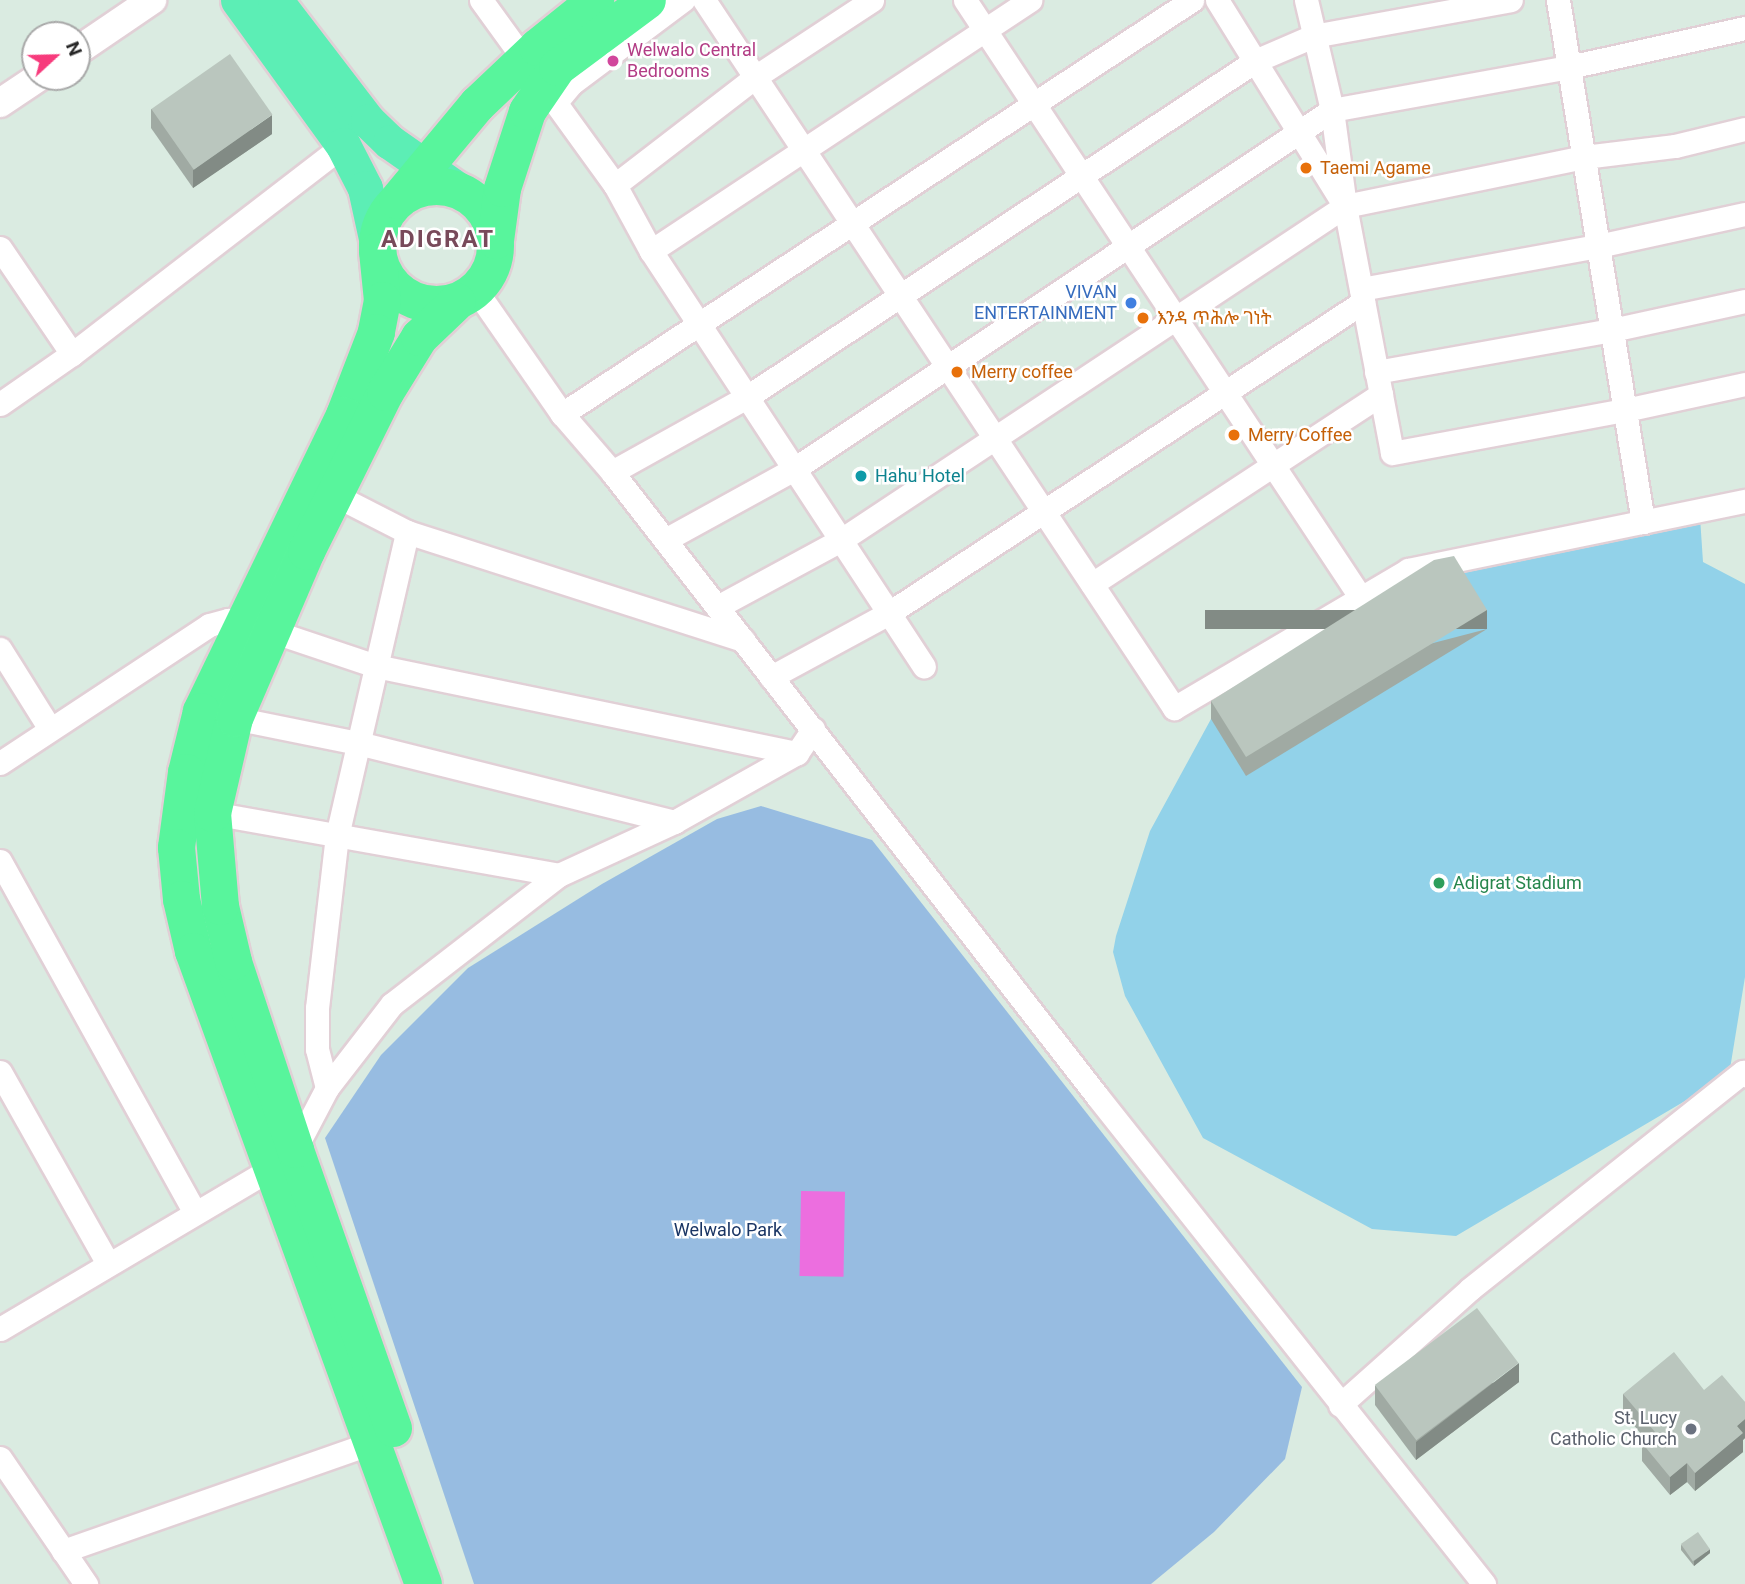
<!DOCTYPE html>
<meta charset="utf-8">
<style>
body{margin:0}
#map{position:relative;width:1745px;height:1584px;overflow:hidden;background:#daebe1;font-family:Roboto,"Noto Sans Ethiopic",sans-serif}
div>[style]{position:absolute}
.green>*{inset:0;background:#97bce1}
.pitch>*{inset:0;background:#92d2e9}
.water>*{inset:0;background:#ec6edf;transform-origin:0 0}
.roads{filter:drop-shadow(2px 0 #e1d0d6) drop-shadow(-2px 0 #e1d0d6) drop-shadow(0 2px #e1d0d6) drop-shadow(0 -2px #e1d0d6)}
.minor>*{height:23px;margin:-11.5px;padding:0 11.5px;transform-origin:11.5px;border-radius:11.5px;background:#fff}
.tertiary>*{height:28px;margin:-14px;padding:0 14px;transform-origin:14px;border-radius:14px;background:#fff}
.primary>*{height:35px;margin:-17.5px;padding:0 17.5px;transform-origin:17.5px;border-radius:17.5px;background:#5ceeb5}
.trunk>*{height:37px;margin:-18.5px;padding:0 18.5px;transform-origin:18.5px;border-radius:18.5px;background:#58f59c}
.trunk>.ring{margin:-18.5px;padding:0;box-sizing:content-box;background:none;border:37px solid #58f59c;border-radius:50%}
.wall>*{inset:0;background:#a0aaa3}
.shaded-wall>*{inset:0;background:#828b85;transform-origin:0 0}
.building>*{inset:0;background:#bac6be;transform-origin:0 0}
.dots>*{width:19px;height:19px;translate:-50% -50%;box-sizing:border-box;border:4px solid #fff;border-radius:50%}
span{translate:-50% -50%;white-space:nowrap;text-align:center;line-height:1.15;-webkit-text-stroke:5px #fff;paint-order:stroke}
.hotel-label{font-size:18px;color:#b23c85}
.left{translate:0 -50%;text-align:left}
.food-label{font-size:18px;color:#c56008}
.shop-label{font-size:18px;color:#366cbe}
.right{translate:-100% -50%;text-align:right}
.culture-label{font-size:18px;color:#0d838f}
.leisure-label{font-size:18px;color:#27864d}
.park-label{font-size:18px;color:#1a3564}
.worship-label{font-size:18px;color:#5b616d}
.district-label{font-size:24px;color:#784a5a;font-weight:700;letter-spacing:2px}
.north{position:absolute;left:21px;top:21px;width:70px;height:70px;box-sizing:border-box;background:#fff;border:2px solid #a9a9a9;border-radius:50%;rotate:68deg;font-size:19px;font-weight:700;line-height:28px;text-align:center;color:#282828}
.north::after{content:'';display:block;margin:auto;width:24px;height:32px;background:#f73b7c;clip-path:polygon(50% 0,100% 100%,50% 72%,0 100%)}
</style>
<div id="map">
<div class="green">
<i style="clip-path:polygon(761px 806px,872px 840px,1302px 1387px,1285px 1459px,1214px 1532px,1151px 1584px,474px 1584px,325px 1138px,381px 1055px,468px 968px,602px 884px,717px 819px)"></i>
</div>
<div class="pitch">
<i style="clip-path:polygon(1700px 517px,1703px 562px,1745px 584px,1745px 977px,1729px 1075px,1456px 1236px,1372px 1229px,1203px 1138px,1125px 996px,1113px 952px,1116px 936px,1150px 831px,1211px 719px,1450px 569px)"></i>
</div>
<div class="water">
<i style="left:801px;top:1191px;width:44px;height:85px;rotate:1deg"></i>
</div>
<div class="roads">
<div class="minor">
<i style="left:481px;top:0;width:228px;rotate:54.1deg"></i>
<i style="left:615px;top:185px;width:75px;rotate:61.4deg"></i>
<i style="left:651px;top:251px;width:497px;rotate:56.7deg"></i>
<i style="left:704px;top:0;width:850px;rotate:56.42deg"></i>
<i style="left:1174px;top:708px;width:272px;rotate:-30.5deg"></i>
<i style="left:1408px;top:570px;width:344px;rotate:-11.6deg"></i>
<i style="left:965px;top:0;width:717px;rotate:56.49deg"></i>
<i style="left:1217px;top:0;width:235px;rotate:58.2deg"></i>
<i style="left:1306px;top:0;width:113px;rotate:76.7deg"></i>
<i style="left:1332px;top:110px;width:97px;rotate:82.3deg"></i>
<i style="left:1345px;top:206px;width:251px;rotate:79.2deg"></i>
<i style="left:1392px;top:453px;width:237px;rotate:-10.5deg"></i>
<i style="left:1625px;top:410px;width:123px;rotate:-12.2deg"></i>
<i style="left:1558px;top:0;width:529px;rotate:80.75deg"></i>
<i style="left:555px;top:103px;width:26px;rotate:-50deg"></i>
<i style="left:572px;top:83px;width:139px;rotate:-36.8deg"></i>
<i style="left:615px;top:185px;width:177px;rotate:-37.6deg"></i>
<i style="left:755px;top:77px;width:140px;rotate:-33.3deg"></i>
<i style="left:0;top:248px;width:128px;rotate:55.8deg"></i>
<i style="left:651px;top:251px;width:455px;rotate:-33.5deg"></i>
<i style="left:475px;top:289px;width:152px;rotate:55.2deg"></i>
<i style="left:562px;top:414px;width:77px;rotate:49.2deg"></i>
<i style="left:612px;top:472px;width:790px;rotate:52.14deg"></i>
<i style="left:1097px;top:1096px;width:623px;rotate:51.58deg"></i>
<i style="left:1361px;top:289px;width:241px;rotate:-10.3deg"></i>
<i style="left:1598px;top:246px;width:150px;rotate:-12.3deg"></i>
<i style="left:1376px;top:372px;width:240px;rotate:-10.1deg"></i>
<i style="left:1612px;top:330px;width:136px;rotate:-12.3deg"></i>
<i style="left:0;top:404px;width:88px;rotate:-34.8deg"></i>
<i style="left:72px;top:354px;width:342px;rotate:-37.6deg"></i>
<i style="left:562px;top:414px;width:754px;rotate:-33.31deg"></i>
<i style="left:612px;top:472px;width:154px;rotate:-29.1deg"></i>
<i style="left:747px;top:397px;width:609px;rotate:-33.48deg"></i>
<i style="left:1255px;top:61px;width:63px;rotate:-23.3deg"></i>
<i style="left:1313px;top:36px;width:201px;rotate:-10.3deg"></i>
<i style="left:323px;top:489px;width:94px;rotate:27.1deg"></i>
<i style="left:407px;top:532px;width:353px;rotate:17.8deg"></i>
<i style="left:665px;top:540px;width:147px;rotate:-28.8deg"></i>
<i style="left:794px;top:469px;width:647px;rotate:-33.71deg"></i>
<i style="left:1332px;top:110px;width:241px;rotate:-10.3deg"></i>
<i style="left:1569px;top:67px;width:180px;rotate:-12.5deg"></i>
<i style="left:1092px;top:584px;width:346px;rotate:-33.3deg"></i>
<i style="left:717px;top:607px;width:141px;rotate:-28.4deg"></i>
<i style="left:841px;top:540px;width:605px;rotate:-33.53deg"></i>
<i style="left:1345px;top:206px;width:244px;rotate:-11.6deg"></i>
<i style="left:1584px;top:157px;width:92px;rotate:-6.9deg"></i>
<i style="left:1675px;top:146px;width:72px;rotate:-13.7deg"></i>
<i style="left:0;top:649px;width:94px;rotate:58deg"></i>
<i style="left:771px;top:677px;width:134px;rotate:-28.5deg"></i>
<i style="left:889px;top:613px;width:567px;rotate:-33.27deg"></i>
<i style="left:234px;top:718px;width:126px;rotate:11.4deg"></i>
<i style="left:358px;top:743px;width:326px;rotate:14deg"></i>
<i style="left:0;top:763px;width:250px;rotate:-33.4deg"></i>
<i style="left:209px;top:625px;width:20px;rotate:-15deg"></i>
<i style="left:228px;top:620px;width:17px;rotate:7deg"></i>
<i style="left:245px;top:622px;width:138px;rotate:18.6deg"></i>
<i style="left:376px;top:666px;width:430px;rotate:11.7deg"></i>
<i style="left:212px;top:813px;width:352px;rotate:10.1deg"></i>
<i style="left:0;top:861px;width:402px;rotate:61deg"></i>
<i style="left:0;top:1072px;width:220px;rotate:60.6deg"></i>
<i style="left:327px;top:1088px;width:40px;rotate:-104.4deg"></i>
<i style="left:317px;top:1049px;width:41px;rotate:-90deg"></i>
<i style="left:317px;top:1008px;width:173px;rotate:-83.4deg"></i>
<i style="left:337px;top:836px;width:312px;rotate:-77deg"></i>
<i style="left:0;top:1329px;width:315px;rotate:-30.6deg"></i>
<i style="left:271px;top:1169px;width:31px;rotate:-40deg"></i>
<i style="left:295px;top:1149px;width:69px;rotate:-62.3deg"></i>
<i style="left:327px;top:1088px;width:106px;rotate:-52.3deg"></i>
<i style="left:392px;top:1004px;width:211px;rotate:-37.7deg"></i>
<i style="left:559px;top:875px;width:127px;rotate:-24.7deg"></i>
<i style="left:674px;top:822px;width:141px;rotate:-29.3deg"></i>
<i style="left:797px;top:753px;width:29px;rotate:-56deg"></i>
<i style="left:1340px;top:1405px;width:174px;rotate:-41.7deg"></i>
<i style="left:1470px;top:1289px;width:349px;rotate:-38.5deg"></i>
<i style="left:1743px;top:1072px;width:4px;rotate:56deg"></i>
<i style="left:0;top:1458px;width:153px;rotate:55.7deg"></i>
<i style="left:63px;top:1551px;width:327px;rotate:-19.3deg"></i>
</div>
<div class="tertiary">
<i style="left:77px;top:51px;width:91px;rotate:-34.2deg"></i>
<i style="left:0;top:103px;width:47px;rotate:-33.7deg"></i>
</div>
<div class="primary">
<i style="left:238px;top:0;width:179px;rotate:54.1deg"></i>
<i style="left:343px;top:145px;width:48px;rotate:62.9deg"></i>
<i style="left:365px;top:188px;width:56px;rotate:77.7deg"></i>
<i style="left:275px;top:0;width:153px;rotate:52.5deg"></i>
<i style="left:368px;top:121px;width:30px;rotate:44deg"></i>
<i style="left:390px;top:142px;width:85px;rotate:35deg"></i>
</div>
<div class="trunk">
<i class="ring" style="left:377px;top:186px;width:81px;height:81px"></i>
<i style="left:397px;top:200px;width:125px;rotate:-50.2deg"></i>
<i style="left:477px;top:104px;width:83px;rotate:-43.5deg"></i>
<i style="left:537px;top:47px;width:75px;rotate:-39deg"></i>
<i style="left:495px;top:240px;width:52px;rotate:-82.3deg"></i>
<i style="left:502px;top:188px;width:81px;rotate:-72deg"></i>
<i style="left:527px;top:111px;width:53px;rotate:-55.7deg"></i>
<i style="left:557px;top:67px;width:112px;rotate:-36.7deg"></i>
<i style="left:377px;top:251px;width:49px;rotate:84.2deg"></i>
<i style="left:382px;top:300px;width:33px;rotate:101deg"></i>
<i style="left:376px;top:332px;width:89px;rotate:111.1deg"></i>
<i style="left:344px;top:415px;width:329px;rotate:115.8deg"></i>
<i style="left:201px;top:711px;width:63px;rotate:103.8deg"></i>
<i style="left:186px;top:772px;width:76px;rotate:97.6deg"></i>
<i style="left:176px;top:847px;width:52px;rotate:84.5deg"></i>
<i style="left:181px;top:899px;width:53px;rotate:77deg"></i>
<i style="left:193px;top:951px;width:673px;rotate:70.03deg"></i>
<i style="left:393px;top:1428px;width:296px;rotate:-109.4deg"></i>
<i style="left:295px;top:1149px;width:198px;rotate:-108.3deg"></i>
<i style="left:233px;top:961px;width:57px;rotate:-103.3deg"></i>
<i style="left:220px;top:906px;width:93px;rotate:-94.9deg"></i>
<i style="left:212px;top:813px;width:98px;rotate:-77deg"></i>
<i style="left:234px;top:718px;width:182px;rotate:-66.7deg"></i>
<i style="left:306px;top:551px;width:178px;rotate:-63.6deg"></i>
<i style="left:385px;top:392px;width:65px;rotate:-58.3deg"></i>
<i style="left:419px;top:337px;width:52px;rotate:-43.5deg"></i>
</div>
</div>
<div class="wall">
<i style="clip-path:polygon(151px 109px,272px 134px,193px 188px,151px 128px)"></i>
<i style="clip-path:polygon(1487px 629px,1246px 776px,1211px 719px,1211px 701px)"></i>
<i style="clip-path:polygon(1519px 1382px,1416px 1460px,1375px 1405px,1375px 1386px)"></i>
<i style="clip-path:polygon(1704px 1390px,1745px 1402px,1745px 1438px,1743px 1440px,1743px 1452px,1695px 1491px,1687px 1482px,1670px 1495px,1642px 1461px,1642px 1443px,1646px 1440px,1623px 1412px,1623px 1394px)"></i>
<i style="clip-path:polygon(1681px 1545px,1710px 1553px,1694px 1566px,1681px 1550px)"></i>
</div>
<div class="shaded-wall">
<i style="clip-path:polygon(272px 115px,272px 134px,193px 188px,193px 170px)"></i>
<i style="left:1487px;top:610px;width:19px;height:282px;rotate:90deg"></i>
<i style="clip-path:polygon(1519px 1363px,1519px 1382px,1416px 1460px,1416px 1442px)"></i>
<i style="clip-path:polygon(1745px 1419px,1745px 1438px,1743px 1440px,1743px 1452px,1695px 1491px,1695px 1473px,1737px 1426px)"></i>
<i style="clip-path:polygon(1687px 1463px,1687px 1482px,1670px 1495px,1670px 1477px)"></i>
<i style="clip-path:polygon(1710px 1549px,1710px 1553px,1694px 1566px,1694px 1561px)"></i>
</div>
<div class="building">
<i style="left:230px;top:54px;width:74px;height:96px;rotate:55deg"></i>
<i style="clip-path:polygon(1454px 556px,1487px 610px,1246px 757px,1211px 701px,1434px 560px)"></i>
<i style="left:1477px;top:1308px;width:69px;height:128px;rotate:53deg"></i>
<i style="clip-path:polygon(1674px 1352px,1704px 1390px,1722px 1375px,1745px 1402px,1745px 1419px,1737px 1426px,1743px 1433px,1695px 1473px,1687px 1463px,1670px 1477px,1642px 1443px,1655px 1432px,1623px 1394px)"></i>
<i style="left:1698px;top:1532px;width:21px;height:21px;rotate:55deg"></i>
</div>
<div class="dots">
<i style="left:613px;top:61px;background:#d1479c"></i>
<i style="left:1306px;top:168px;background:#e8710a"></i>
<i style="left:1131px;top:303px;background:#3f7fe0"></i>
<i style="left:1143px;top:318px;background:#e8710a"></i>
<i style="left:957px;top:372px;background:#e8710a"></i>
<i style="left:1234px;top:435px;background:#e8710a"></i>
<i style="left:861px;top:476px;background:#0f9aa8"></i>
<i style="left:1439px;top:883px;background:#2e9e5b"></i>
<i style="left:1691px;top:1429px;background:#6b7280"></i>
</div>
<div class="hotel-label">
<span class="left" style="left:627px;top:61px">Welwalo Central<br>Bedrooms</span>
</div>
<div class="food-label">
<span class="left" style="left:1320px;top:168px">Taemi Agame</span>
<span class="left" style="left:1157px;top:318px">እንዳ ጥሕሎ ገነት</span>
<span class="left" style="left:971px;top:372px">Merry coffee</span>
<span class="left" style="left:1248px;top:435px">Merry Coffee</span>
</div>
<div class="shop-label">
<span class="right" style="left:1117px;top:303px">VIVAN<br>ENTERTAINMENT</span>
</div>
<div class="culture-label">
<span class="left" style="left:875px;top:476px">Hahu Hotel</span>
</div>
<div class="leisure-label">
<span class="left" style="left:1453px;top:883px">Adigrat Stadium</span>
</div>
<div class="park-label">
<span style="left:728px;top:1230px">Welwalo Park</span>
</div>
<div class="worship-label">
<span class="right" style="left:1677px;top:1429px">St. Lucy<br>Catholic Church</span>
</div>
<div class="district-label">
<span style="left:438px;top:240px">ADIGRAT</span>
</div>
<div class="north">N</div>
</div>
